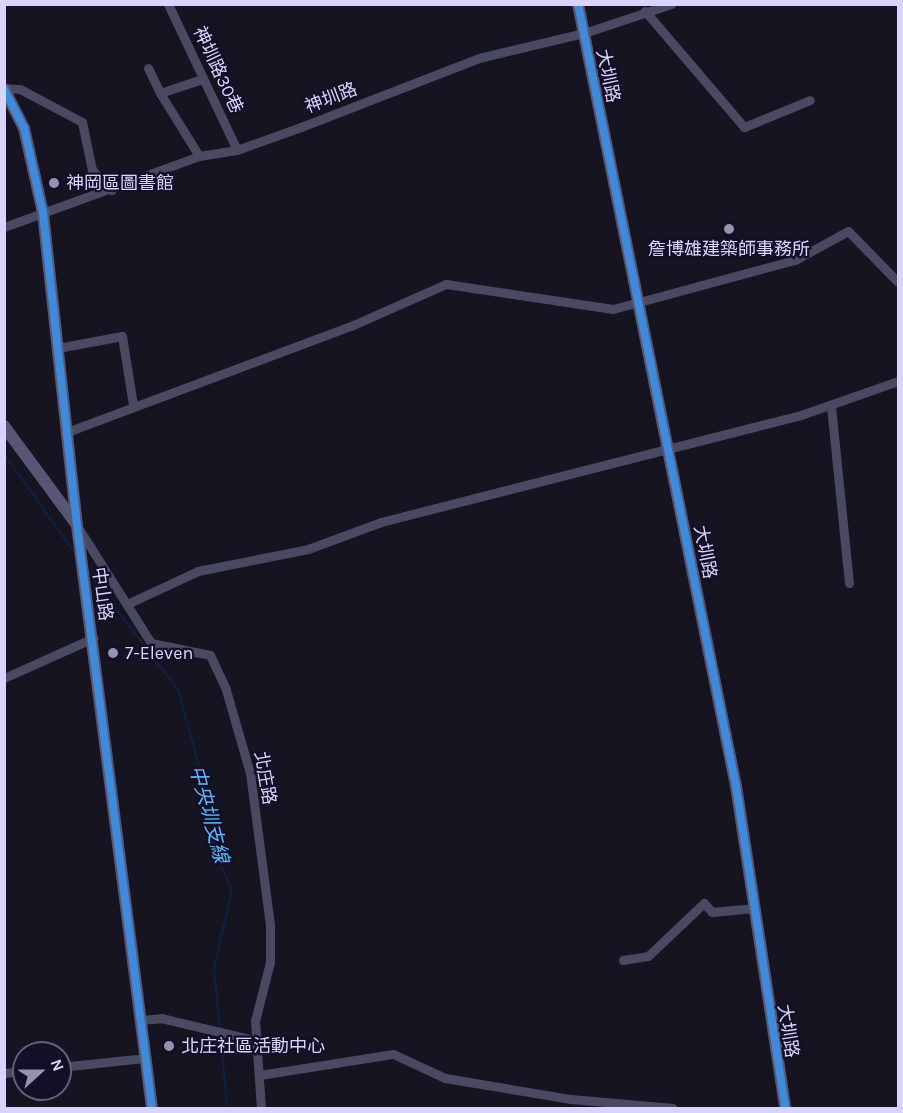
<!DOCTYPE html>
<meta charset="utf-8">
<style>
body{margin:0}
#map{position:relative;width:903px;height:1113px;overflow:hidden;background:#161421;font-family:Karla,"Noto Sans TC",sans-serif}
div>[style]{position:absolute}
.stream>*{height:2px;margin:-1px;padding:0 1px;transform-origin:1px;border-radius:1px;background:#0d2144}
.street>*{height:9px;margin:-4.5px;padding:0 4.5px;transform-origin:4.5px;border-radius:4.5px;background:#4a4962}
.secondary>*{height:12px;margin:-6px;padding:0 6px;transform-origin:6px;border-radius:6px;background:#575674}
.cycleway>*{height:8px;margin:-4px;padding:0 4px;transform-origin:4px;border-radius:4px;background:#408adc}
.dots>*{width:16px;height:16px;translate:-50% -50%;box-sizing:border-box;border:3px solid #130f26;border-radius:50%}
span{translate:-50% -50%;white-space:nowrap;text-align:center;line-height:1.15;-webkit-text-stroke:4.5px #130f26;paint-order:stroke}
.street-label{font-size:18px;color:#d9d4ff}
.poi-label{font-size:18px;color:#d9d4ff}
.left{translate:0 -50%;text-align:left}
.water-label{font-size:20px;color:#62b6ff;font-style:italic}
.frame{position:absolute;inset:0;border:6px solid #d9d4ff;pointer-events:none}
.north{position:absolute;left:12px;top:1041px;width:60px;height:60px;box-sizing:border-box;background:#130f26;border:2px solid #625e7d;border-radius:50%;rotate:69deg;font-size:16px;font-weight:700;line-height:24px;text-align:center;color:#d9d4ff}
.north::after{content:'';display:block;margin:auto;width:21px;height:27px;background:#9591b1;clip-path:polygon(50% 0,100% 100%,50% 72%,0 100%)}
</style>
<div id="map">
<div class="stream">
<i style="left:4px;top:454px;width:122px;rotate:54.4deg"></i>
<i style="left:95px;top:581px;width:137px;rotate:52.7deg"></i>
<i style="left:178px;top:690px;width:123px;rotate:74.5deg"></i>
<i style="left:211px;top:809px;width:41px;rotate:84.4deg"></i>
<i style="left:215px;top:850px;width:44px;rotate:67.5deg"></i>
<i style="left:232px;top:891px;width:79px;rotate:103.2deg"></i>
<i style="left:214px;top:968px;width:60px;rotate:84.3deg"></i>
<i style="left:221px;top:1037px;width:71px;rotate:85.2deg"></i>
</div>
<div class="street">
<i style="left:168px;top:4px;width:161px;rotate:64.7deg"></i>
<i style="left:645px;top:11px;width:153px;rotate:49.5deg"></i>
<i style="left:744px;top:127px;width:71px;rotate:-22.2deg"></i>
<i style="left:148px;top:68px;width:28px;rotate:64deg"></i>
<i style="left:160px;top:93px;width:44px;rotate:-18.4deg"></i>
<i style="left:4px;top:88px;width:16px;rotate:4deg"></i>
<i style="left:20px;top:89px;width:70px;rotate:28deg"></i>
<i style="left:82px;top:122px;width:49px;rotate:78.2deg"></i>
<i style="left:92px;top:170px;width:28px;rotate:46deg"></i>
<i style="left:160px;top:93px;width:74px;rotate:58.2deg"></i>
<i style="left:4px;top:227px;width:208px;rotate:-20deg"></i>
<i style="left:199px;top:156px;width:38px;rotate:-9deg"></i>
<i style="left:237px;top:150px;width:68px;rotate:-19.8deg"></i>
<i style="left:301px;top:127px;width:191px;rotate:-21.2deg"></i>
<i style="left:479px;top:58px;width:108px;rotate:-13.4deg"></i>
<i style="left:584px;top:33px;width:92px;rotate:-18.4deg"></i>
<i style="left:58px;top:348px;width:65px;rotate:-10.6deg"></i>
<i style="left:122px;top:336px;width:70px;rotate:80.9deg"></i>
<i style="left:831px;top:406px;width:178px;rotate:84.2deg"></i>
<i style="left:67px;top:432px;width:303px;rotate:-20.5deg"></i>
<i style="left:351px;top:326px;width:104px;rotate:-23.9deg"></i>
<i style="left:446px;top:284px;width:169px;rotate:8.5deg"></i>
<i style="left:613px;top:309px;width:188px;rotate:-15.1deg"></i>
<i style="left:795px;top:260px;width:60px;rotate:-28.7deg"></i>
<i style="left:848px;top:231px;width:71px;rotate:45.6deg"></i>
<i style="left:79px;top:529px;width:135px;rotate:57.7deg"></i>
<i style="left:151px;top:643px;width:60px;rotate:11.5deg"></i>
<i style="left:210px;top:655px;width:38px;rotate:65deg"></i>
<i style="left:226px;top:690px;width:86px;rotate:73.9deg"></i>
<i style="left:250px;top:773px;width:152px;rotate:82.5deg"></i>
<i style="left:270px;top:924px;width:38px;rotate:90deg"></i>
<i style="left:270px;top:962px;width:61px;rotate:104.3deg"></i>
<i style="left:255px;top:1021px;width:87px;rotate:86.1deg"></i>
<i style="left:127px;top:604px;width:78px;rotate:-24.9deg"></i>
<i style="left:198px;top:571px;width:112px;rotate:-11.3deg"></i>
<i style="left:308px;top:549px;width:78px;rotate:-20.3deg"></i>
<i style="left:381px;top:522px;width:430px;rotate:-14.3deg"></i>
<i style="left:798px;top:416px;width:106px;rotate:-19.3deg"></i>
<i style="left:4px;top:678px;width:98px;rotate:-24.2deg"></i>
<i style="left:623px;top:960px;width:25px;rotate:-9deg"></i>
<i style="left:648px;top:956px;width:77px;rotate:-43.4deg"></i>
<i style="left:704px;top:903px;width:12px;rotate:48deg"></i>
<i style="left:712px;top:912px;width:43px;rotate:-5.3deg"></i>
<i style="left:140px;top:1020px;width:21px;rotate:-5deg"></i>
<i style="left:161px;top:1018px;width:100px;rotate:13.3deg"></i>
<i style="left:60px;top:1067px;width:85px;rotate:-6deg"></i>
<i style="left:4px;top:1073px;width:20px;rotate:-6deg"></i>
<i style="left:260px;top:1075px;width:135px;rotate:-9deg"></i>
<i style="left:393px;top:1054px;width:57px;rotate:24.8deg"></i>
<i style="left:445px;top:1078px;width:128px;rotate:9.5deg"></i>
<i style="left:571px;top:1099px;width:102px;rotate:5deg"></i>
</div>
<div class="secondary">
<i style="left:578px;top:4px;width:798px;rotate:78.58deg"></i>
<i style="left:736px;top:786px;width:326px;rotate:81.3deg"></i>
<i style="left:4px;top:89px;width:44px;rotate:62.9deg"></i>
<i style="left:24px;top:128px;width:87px;rotate:77.4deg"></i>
<i style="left:43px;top:213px;width:315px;rotate:83.8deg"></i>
<i style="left:77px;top:526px;width:587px;rotate:82.66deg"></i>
<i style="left:4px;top:426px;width:123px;rotate:53.6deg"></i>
</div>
<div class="cycleway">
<i style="left:578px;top:4px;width:798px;rotate:78.58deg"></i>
<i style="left:736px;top:786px;width:326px;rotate:81.3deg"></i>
<i style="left:4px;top:89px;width:44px;rotate:62.9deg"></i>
<i style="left:24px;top:128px;width:87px;rotate:77.4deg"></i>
<i style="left:43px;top:213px;width:315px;rotate:83.8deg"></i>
<i style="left:77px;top:526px;width:587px;rotate:82.66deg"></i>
</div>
<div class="dots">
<i style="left:54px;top:183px;background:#9591b1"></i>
<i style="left:729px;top:229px;background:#9591b1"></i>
<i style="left:113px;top:653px;background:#9591b1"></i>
<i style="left:169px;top:1046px;background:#9591b1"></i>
</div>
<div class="street-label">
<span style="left:218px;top:70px;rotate:65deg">神圳路30巷</span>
<span style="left:608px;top:76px;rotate:78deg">大圳路</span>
<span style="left:331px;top:98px;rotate:-21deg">神圳路</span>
<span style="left:705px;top:552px;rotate:79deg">大圳路</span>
<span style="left:102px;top:594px;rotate:82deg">中山路</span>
<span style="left:265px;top:778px;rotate:80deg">北庄路</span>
<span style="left:788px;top:1031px;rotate:81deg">大圳路</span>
</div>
<div class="poi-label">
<span class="left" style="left:66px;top:183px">神岡區圖書館</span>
<span style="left:729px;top:249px">詹博雄建築師事務所</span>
<span class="left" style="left:125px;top:653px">7-Eleven</span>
<span class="left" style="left:181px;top:1046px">北庄社區活動中心</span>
</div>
<div class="water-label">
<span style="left:209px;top:814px;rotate:75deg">中央圳支線</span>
</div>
<div class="frame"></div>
<div class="north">N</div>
</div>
